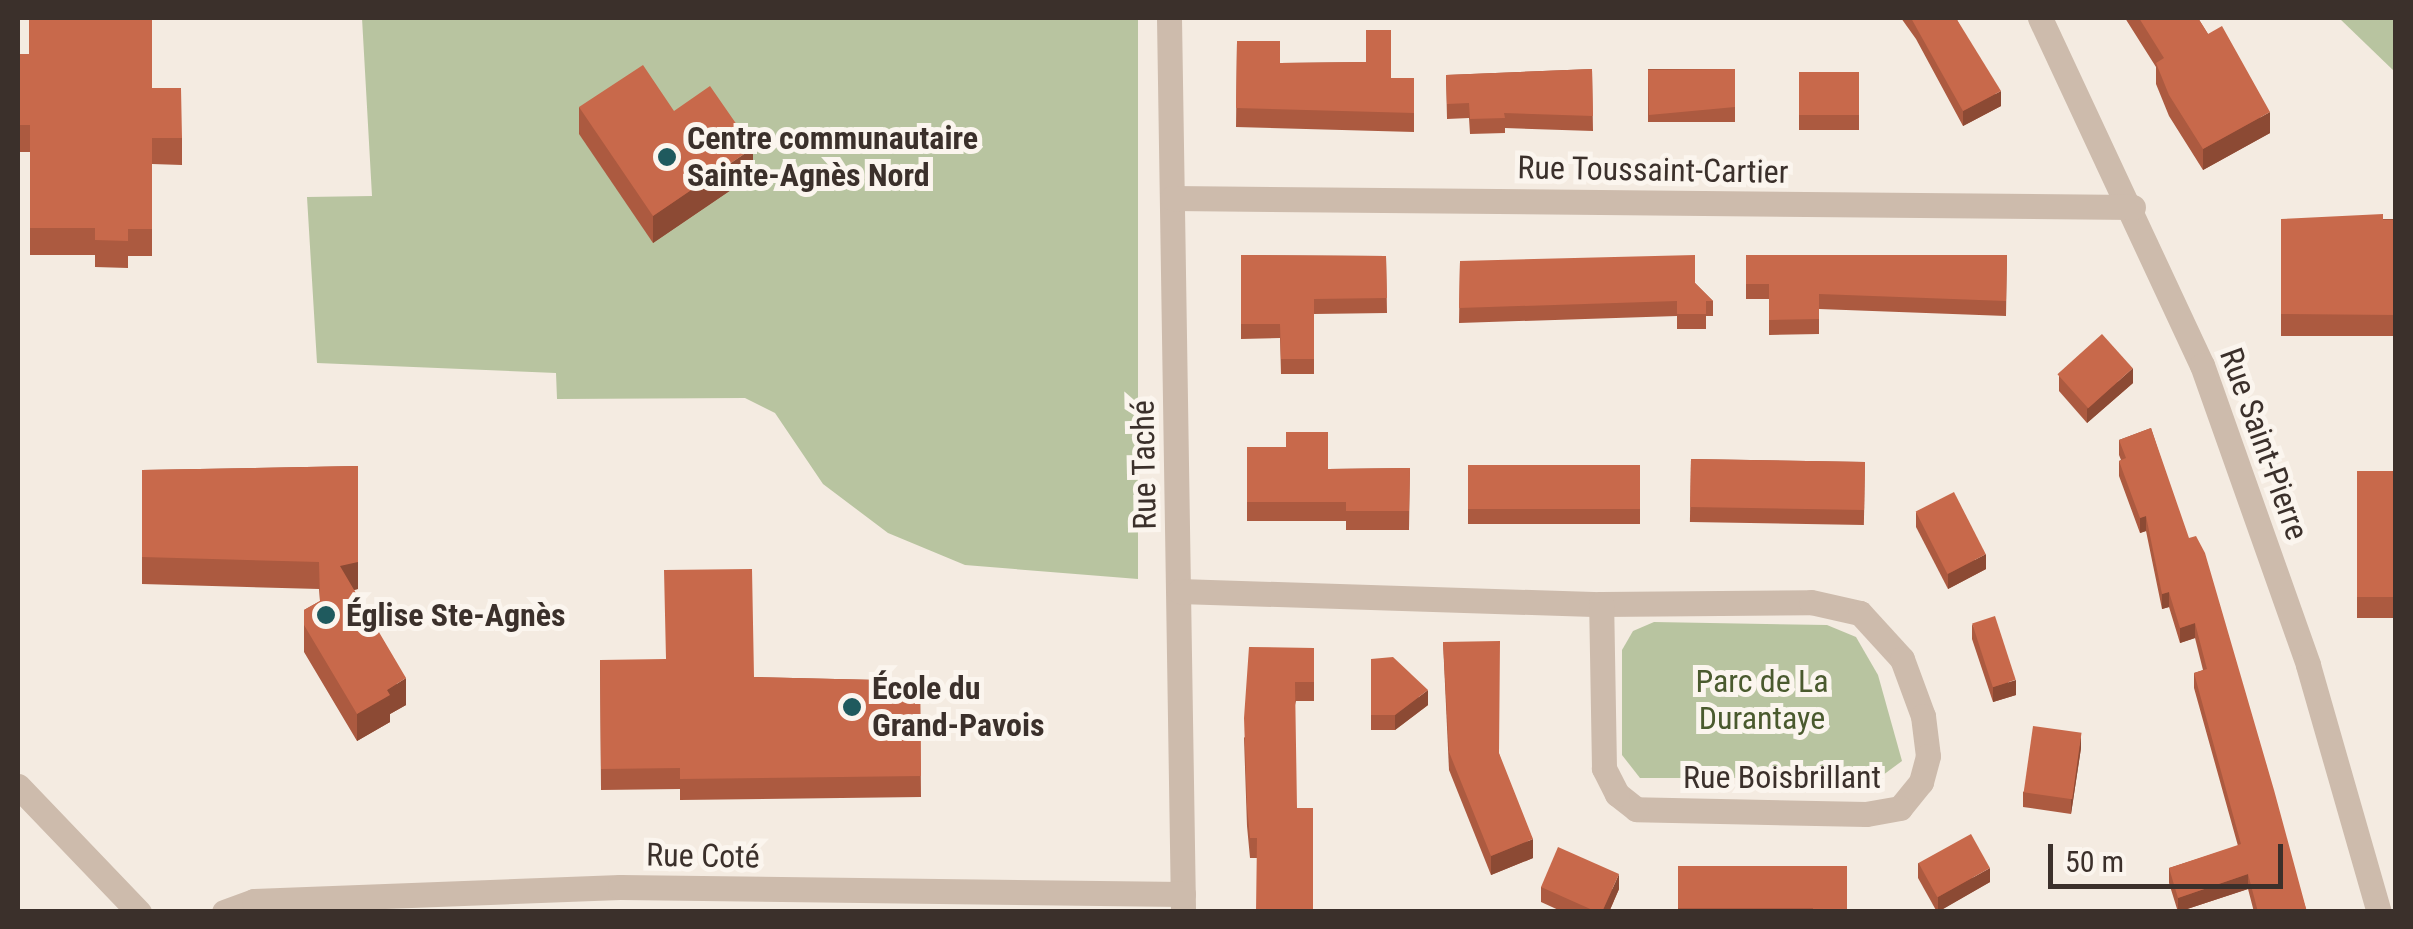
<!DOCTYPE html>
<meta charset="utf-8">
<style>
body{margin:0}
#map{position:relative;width:2413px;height:929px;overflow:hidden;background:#f4ebe1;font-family:"Roboto Condensed",sans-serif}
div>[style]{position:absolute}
.green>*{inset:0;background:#b8c4a0}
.minor>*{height:25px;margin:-12.5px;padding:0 12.5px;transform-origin:12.5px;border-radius:12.5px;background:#cdbbac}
.wall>*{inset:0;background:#ac5a40;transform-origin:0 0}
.shaded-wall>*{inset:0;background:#8c4a34}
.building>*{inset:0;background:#c8694b;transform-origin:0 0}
.dots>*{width:28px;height:28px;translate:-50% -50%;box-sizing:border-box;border:5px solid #fbf5ee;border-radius:50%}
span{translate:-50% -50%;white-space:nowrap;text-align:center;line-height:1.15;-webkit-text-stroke:10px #fbf5ee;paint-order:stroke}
.poi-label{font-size:32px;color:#3b302b;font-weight:700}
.left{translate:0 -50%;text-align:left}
.street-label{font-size:32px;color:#3b302b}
.park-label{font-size:32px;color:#4a5a2e}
.frame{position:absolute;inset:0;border:20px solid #3b302b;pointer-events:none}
.scale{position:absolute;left:2048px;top:844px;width:235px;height:45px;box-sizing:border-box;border:5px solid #3b302b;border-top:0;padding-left:12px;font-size:30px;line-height:35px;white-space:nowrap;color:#3b302b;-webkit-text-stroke:8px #fbf5ee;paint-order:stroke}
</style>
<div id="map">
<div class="green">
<i style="clip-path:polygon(362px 18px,1138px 18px,1138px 579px,965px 565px,888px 533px,823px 484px,775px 413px,745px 398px,557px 399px,556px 373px,317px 363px,307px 197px,372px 196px)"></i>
<i style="clip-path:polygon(2339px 18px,2395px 18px,2395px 72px)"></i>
<i style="clip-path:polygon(1654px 622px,1827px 625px,1856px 637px,1878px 675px,1902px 761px,1879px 778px,1640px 778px,1622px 755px,1622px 650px,1633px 631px)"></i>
</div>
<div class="minor">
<i style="left:1169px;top:18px;width:894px;rotate:89.1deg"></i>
<i style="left:2040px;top:18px;width:383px;rotate:65deg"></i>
<i style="left:2202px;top:365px;width:318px;rotate:70.5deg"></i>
<i style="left:2308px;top:665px;width:257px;rotate:74deg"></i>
<i style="left:1172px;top:198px;width:961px;rotate:0.54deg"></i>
<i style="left:1179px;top:591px;width:422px;rotate:1.8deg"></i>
<i style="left:1601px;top:604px;width:210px;rotate:-0.5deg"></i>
<i style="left:1811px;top:602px;width:50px;rotate:12.7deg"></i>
<i style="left:1860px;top:613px;width:62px;rotate:47.6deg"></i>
<i style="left:1902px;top:659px;width:61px;rotate:69.8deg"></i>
<i style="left:1923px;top:716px;width:40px;rotate:82.9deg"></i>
<i style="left:1928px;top:756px;width:27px;rotate:105deg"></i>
<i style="left:1921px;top:782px;width:33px;rotate:129deg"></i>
<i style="left:1900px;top:808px;width:35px;rotate:170deg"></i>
<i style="left:1866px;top:814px;width:230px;rotate:-178.8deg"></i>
<i style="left:1636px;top:809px;width:24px;rotate:-142deg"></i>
<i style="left:1617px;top:794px;width:29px;rotate:-117deg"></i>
<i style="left:1604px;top:768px;width:164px;rotate:-91deg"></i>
<i style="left:18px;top:786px;width:175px;rotate:46.2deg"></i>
<i style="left:224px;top:912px;width:32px;rotate:-20deg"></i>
<i style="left:254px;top:901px;width:366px;rotate:-2.2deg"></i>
<i style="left:620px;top:887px;width:563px;rotate:0.71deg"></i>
</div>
<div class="wall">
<i style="clip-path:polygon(1901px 18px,1956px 18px,2001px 106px,1963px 126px,1916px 39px)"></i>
<i style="clip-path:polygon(2125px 18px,2198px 18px,2270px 133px,2203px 170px,2169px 116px,2156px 84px,2156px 67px)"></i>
<i style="clip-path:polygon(1237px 41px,1280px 63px,1366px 62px,1391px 78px,1414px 78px,1414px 132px,1236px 127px)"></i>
<i style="clip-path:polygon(18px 54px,152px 88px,182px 138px,182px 165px,152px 164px,152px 256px,128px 256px,128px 268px,95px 267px,95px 255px,30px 255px,30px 152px,18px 152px)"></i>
<i style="clip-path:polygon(1592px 69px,1593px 131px,1505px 128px,1505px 133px,1470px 134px,1469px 118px,1447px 119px,1446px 75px)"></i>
<i style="left:1735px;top:69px;width:53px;height:87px;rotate:90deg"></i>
<i style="left:1799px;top:72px;width:60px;height:58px"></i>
<i style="clip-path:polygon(579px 107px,753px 175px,653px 243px,579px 134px)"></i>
<i style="left:2281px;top:219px;width:115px;height:117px"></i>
<i style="clip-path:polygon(1241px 255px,1386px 256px,1387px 313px,1314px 314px,1314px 374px,1281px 374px,1280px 338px,1241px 339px)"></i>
<i style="clip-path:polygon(1746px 255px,2007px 255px,2006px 316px,1819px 309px,1819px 334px,1769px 335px,1769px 299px,1746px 299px)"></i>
<i style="clip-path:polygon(1460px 261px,1695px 283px,1713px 301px,1713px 316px,1706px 316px,1706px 329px,1677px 329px,1677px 316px,1459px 323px)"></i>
<i style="clip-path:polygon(2059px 376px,2133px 383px,2087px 423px,2059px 391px)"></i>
<i style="clip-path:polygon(2151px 428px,2307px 912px,2254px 912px,2248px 889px,2178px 912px,2169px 883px,2169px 868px,2238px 846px,2194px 688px,2194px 673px,2203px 670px,2195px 638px,2180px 643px,2169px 607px,2162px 609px,2146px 531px,2140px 533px,2119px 476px,2119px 461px,2121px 460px,2119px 455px,2119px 440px)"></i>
<i style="clip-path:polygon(1247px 447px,1328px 469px,1410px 468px,1409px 530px,1346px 530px,1346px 521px,1247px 521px)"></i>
<i style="left:1691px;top:459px;width:174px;height:63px;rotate:1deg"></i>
<i style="left:1640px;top:465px;width:59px;height:172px;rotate:90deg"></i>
<i style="clip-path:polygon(358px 466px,358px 589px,354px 590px,406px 705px,390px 714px,390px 722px,357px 741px,304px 652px,304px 610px,320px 601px,319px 589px,142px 584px,142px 470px)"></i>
<i style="left:2357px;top:471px;width:39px;height:147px"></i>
<i style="clip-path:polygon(1916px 512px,1986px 569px,1948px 589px,1916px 527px)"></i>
<i style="clip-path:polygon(1972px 624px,2016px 695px,1993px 702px,1972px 639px)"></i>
<i style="clip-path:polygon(1443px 642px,1499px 754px,1533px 858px,1491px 875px,1449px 770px)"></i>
<i style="clip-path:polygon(1314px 648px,1314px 701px,1296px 701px,1257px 858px,1250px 858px,1247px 826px,1244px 738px)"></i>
<i style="clip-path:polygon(1371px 659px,1428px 705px,1395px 730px,1371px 730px)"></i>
<i style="clip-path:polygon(600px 660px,754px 677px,920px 681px,921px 797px,680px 800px,680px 789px,601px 790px)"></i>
<i style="clip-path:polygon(2081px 748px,2071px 814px,2023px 807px,2023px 792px)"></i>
<i style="clip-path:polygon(1918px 863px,1990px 882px,1937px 912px,1918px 878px)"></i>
<i style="clip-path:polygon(1678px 866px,1847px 912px,1678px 912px)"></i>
<i style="clip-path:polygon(1541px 887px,1619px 889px,1609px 912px,1563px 912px,1541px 902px)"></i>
</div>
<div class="shaded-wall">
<i style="clip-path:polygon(2001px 91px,2001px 106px,1963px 126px,1963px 111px)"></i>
<i style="clip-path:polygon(2270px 112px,2270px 133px,2203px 170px,2203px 149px)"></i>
<i style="clip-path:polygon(753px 148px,753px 175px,653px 243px,653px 216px)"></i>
<i style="clip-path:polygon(2133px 368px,2133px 383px,2087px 423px,2087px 409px)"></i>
<i style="clip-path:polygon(358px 466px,358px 589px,340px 593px,340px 566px)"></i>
<i style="clip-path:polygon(2146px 516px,2146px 531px,2140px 533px,2140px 518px)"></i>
<i style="clip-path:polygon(1986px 554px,1986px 569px,1948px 589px,1948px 574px)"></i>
<i style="clip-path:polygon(2169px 592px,2169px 607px,2162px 609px,2162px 594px)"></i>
<i style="clip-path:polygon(2195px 623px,2195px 638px,2180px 643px,2180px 628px)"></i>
<i style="clip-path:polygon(406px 678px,406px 705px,390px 714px,390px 722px,357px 741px,357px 714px,387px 690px)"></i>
<i style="clip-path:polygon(2016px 680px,2016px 695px,1993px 702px,1993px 687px)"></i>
<i style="clip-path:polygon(1428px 690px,1428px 705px,1395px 730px,1395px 715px)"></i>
<i style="clip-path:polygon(2081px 733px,2081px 748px,2071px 814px,2071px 799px)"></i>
<i style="clip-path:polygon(1533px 839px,1533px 858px,1491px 875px,1491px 856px)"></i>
<i style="clip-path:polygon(1990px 868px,1990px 882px,1938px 912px,1938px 897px)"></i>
<i style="clip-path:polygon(1619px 874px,1619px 889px,1609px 912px,1602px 912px)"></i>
<i style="clip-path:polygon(2248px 874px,2248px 889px,2178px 912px,2178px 898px)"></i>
</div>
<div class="building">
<i style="clip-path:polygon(29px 18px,152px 18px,152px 88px,181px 88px,182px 138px,152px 138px,152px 229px,128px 229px,128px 241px,95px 240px,95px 228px,30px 228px,30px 125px,18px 125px,18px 54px,29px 54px)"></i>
<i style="clip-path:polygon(1911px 18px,1956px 18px,2001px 91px,1963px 111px)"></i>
<i style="clip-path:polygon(2139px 18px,2198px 18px,2208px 34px,2222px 26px,2270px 112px,2203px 149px,2169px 95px,2156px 63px,2164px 58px)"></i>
<i style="clip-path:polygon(1366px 30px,1391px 30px,1391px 78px,1414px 78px,1414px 113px,1236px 108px,1237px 41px,1280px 41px,1280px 63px,1366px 62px)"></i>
<i style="clip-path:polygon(643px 65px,674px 111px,710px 86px,753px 148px,653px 216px,579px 107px)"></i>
<i style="clip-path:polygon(1592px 69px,1593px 116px,1504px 113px,1505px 118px,1470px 119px,1469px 103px,1447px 104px,1446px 75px)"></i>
<i style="clip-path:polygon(1735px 69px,1735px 107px,1649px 115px,1648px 70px)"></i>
<i style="left:1799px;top:72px;width:60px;height:43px"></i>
<i style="clip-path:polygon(2383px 214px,2383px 220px,2396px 220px,2396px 315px,2281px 314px,2281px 219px)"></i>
<i style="clip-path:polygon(1241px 255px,1386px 256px,1387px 298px,1314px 299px,1314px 359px,1281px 359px,1280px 324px,1241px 324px)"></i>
<i style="clip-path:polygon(1695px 255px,1695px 283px,1713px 301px,1706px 301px,1706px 314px,1677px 314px,1677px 301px,1459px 308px,1460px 261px)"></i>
<i style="clip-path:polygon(1746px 255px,2007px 255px,2006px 301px,1819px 294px,1819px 319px,1769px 320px,1769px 284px,1746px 284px)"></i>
<i style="left:2102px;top:334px;width:46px;height:60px;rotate:48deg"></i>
<i style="clip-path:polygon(2151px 428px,2189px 538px,2196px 536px,2205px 553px,2274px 790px,2307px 912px,2258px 912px,2248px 874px,2178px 898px,2169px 868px,2241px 844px,2194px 673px,2207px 669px,2195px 623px,2180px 628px,2169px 592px,2162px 594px,2146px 516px,2140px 518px,2119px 461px,2126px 458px,2119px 440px)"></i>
<i style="clip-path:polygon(1286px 432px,1328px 432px,1328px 469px,1410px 468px,1409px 511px,1346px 511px,1346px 502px,1247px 502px,1247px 447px,1286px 447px)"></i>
<i style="left:1691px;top:459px;width:174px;height:48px;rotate:1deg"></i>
<i style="left:1640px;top:465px;width:44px;height:172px;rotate:90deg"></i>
<i style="clip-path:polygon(358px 466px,358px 562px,340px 566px,406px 678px,387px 690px,390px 695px,357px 714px,304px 625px,304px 610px,320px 601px,319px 562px,142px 557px,142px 470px)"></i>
<i style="left:2357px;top:471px;width:39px;height:126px"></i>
<i style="left:1954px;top:492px;width:70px;height:43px;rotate:63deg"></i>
<i style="clip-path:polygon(752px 569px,754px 677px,920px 681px,921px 776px,680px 779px,680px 768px,601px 769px,600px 660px,666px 659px,664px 570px)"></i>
<i style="left:1995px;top:616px;width:67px;height:24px;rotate:72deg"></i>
<i style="clip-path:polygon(1500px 641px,1499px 753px,1533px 839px,1491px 856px,1449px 752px,1443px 642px)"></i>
<i style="clip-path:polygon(1249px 647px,1314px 648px,1314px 682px,1295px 682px,1297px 808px,1313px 808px,1313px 912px,1256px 912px,1257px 838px,1250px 838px,1247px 806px,1244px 718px)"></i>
<i style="clip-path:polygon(1393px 657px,1428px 690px,1395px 715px,1371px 715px,1371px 659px)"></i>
<i style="left:2033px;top:726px;width:49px;height:67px;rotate:8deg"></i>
<i style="left:1971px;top:834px;width:39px;height:60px;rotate:61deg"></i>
<i style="clip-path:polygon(1558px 847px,1619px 874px,1602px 912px,1597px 912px,1541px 887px)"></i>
<i style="clip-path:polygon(1678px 866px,1847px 866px,1847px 912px,1813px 912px,1813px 908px,1678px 908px)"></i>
</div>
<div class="dots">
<i style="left:667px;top:157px;background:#1f5a5e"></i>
<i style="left:326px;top:615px;background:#1f5a5e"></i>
<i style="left:852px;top:707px;background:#1f5a5e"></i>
</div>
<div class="poi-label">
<span class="left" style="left:687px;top:157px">Centre communautaire<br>Sainte-Agnès Nord</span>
<span class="left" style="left:346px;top:615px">Église Ste-Agnès</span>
<span class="left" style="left:872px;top:707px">École du<br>Grand-Pavois</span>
</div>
<div class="street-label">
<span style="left:1653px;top:170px;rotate:1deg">Rue Toussaint-Cartier</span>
<span style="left:2264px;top:444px;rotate:70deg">Rue Saint-Pierre</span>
<span style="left:1144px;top:465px;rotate:-91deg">Rue Taché</span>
<span style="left:1782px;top:777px">Rue Boisbrillant</span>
<span style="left:703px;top:856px;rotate:1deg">Rue Coté</span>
</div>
<div class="park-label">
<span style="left:1762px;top:700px">Parc de La<br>Durantaye</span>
</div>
<div class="frame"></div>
<div class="scale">50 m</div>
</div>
